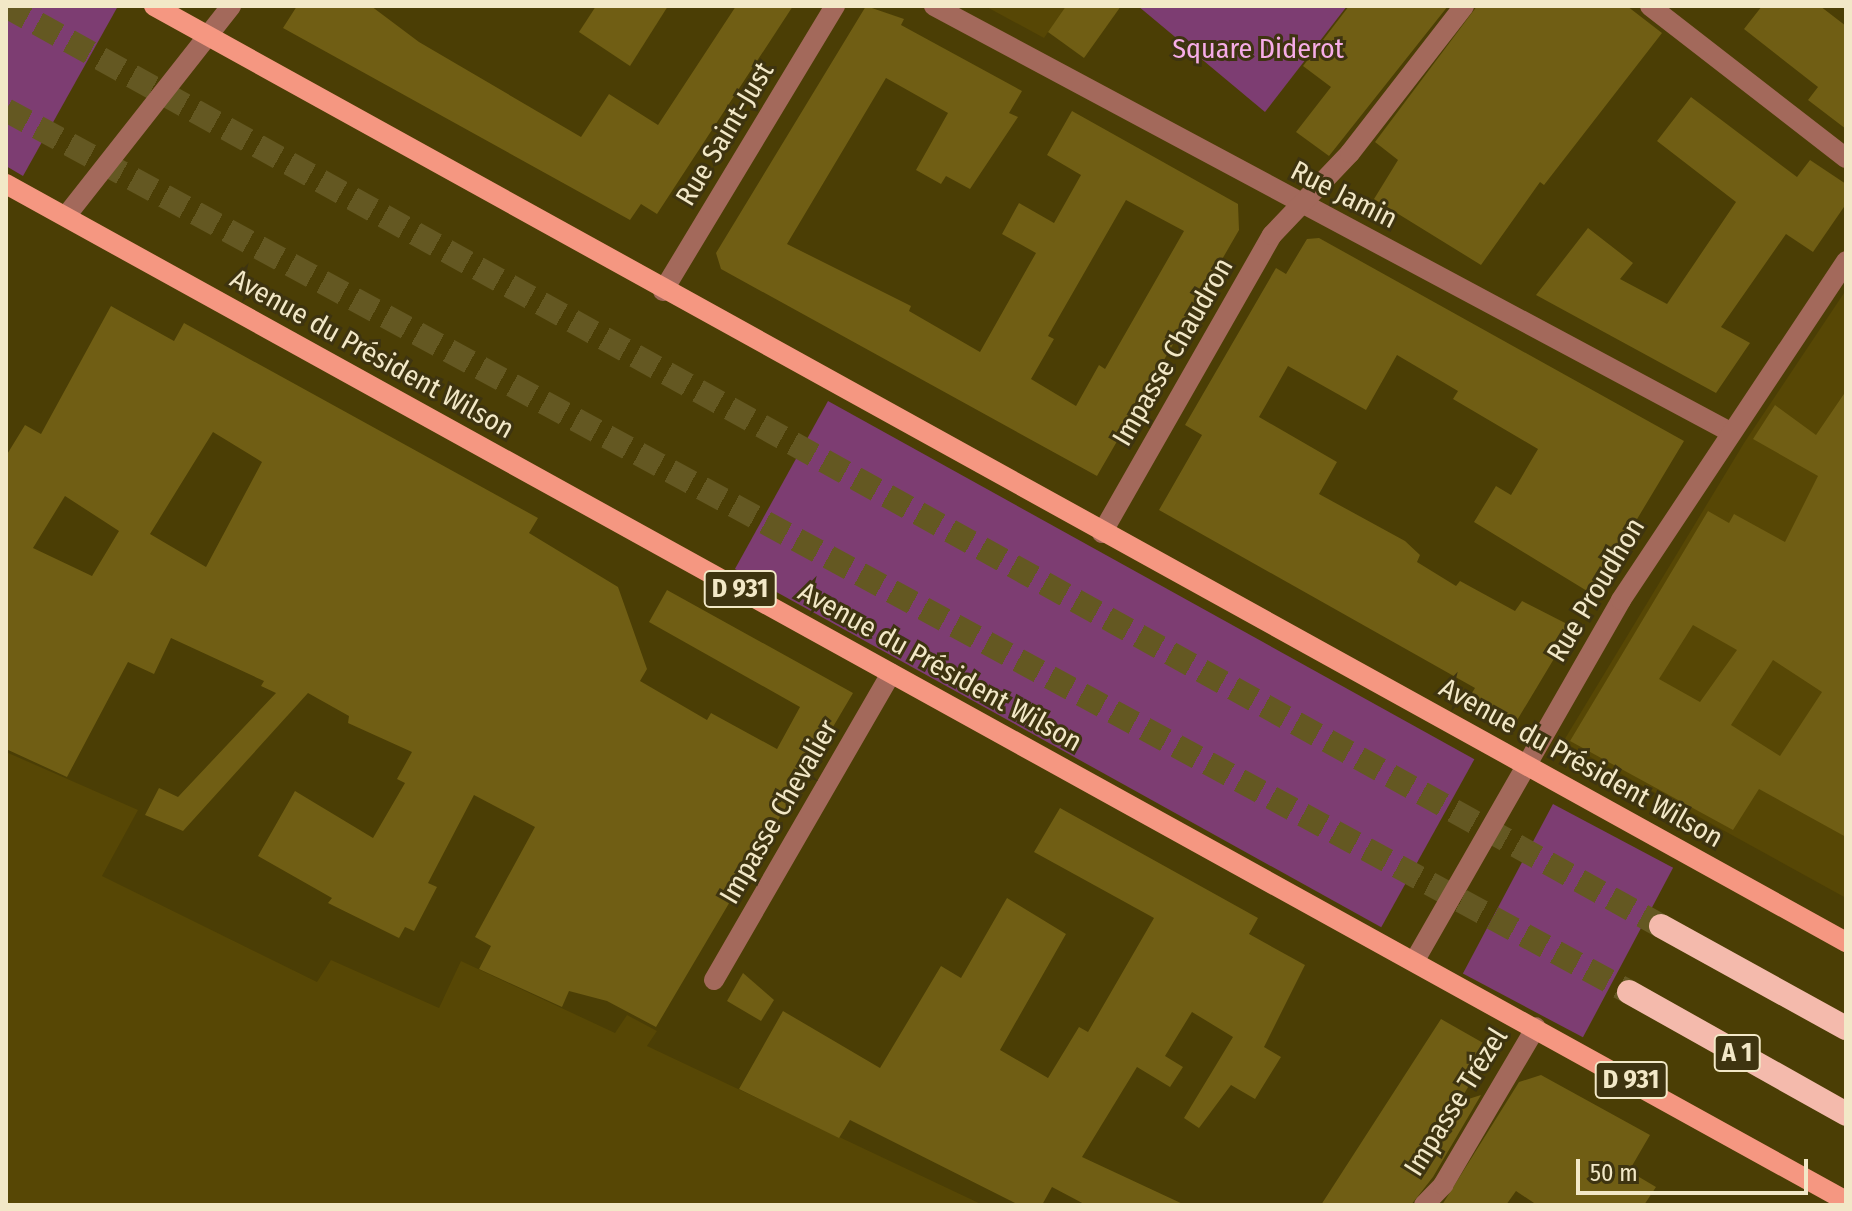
<!DOCTYPE html>
<meta charset="utf-8">
<style>
body{margin:0}
#map{position:relative;width:1852px;height:1211px;overflow:hidden;background:#4b3e05;font-family:"Fira Sans Condensed",sans-serif}
div>[style]{position:absolute}
.built>*{inset:0;background:#574705}
.green>*{inset:0;background:#7d3d72;transform-origin:0 0}
.building>*{inset:0;background:#705e14}
.highway-tunnel>*{height:24px;margin-top:-12px;transform-origin:0;background:repeating-linear-gradient(90deg,#645822 0 24px,transparent 0 36px)}
.minor>*{height:20px;margin:-10px;padding:0 10px;transform-origin:10px;border-radius:10px;background:#a3695b}
.major>*{height:20px;margin:-10px;padding:0 10px;transform-origin:10px;border-radius:10px;background:#f59781}
.highway>*{height:24px;margin:-12px;padding:0 12px;transform-origin:12px;border-radius:12px;background:#f4baac}
span{translate:-50% -50%;white-space:nowrap;text-align:center;line-height:1.15;-webkit-text-stroke:6px #3e3410;paint-order:stroke}
.shield-label span{padding:2px 6px;background:#3e3410;border:2px solid;border-radius:6px;-webkit-text-stroke-width:0}
.shield-label{font-size:26px;color:#f2e8c7;font-weight:700}
.park-label{font-size:28px;color:#f6ace7}
.street-label{font-size:28px;color:#f2e8c7}
.frame{position:absolute;inset:0;border:8px solid #f2e8c7;pointer-events:none}
.scale{position:absolute;left:1576px;top:1159px;width:232px;height:36px;box-sizing:border-box;border:4px solid #f2e8c7;border-top:0;padding-left:10px;font-size:24px;line-height:28px;white-space:nowrap;color:#f2e8c7;-webkit-text-stroke:6px #3e3410;paint-order:stroke}
</style>
<div id="map">
<div class="built">
<i style="clip-path:polygon(985px 6px,1066px 6px,1044px 38px)"></i>
<i style="clip-path:polygon(1846px 290px,1846px 898px,1563px 742px,1744px 443px)"></i>
<i style="clip-path:polygon(6px 752px,138px 810px,102px 876px,317px 982px,331px 960px,439px 1008px,461px 961px,615px 1033px,627px 1015px,657px 1031px,647px 1046px,983px 1205px,6px 1205px)"></i>
</div>
<div class="green">
<i style="clip-path:polygon(6px 6px,118px 6px,23px 176px,6px 166px)"></i>
<i style="clip-path:polygon(1138px 6px,1347px 6px,1265px 112px)"></i>
<i style="left:828px;top:401px;width:739px;height:192px;rotate:29deg"></i>
<i style="left:1553px;top:804px;width:136px;height:192px;rotate:28deg"></i>
</div>
<div class="building">
<i style="clip-path:polygon(297px 6px,371px 6px,419px 42px,581px 137px,609px 94px,658px 125px,736px 6px,793px 6px,657px 214px,641px 204px,630px 220px,283px 28px)"></i>
<i style="clip-path:polygon(596px 6px,668px 6px,630px 66px,579px 32px)"></i>
<i style="clip-path:polygon(evenodd,866px 6px,904px 19px,901px 25px,1022px 91px,1009px 113px,1018px 117px,970px 189px,946px 176px,941px 184px,916px 170px,948px 113px,886px 78px,787px 244px,911px 306px,909px 311px,980px 352px,1036px 253px,1002px 234px,1019px 203px,1054px 223px,1081px 175px,1047px 155px,1072px 111px,1238px 204px,1239px 230px,1097px 476px,721px 269px,716px 253px,866px 6px,1126px 200px,1184px 231px,1105px 369px,1099px 365px,1076px 406px,1031px 379px,1054px 339px,1048px 336px,1126px 200px)"></i>
<i style="clip-path:polygon(1066px 6px,1121px 6px,1084px 58px,1048px 32px)"></i>
<i style="clip-path:polygon(1349px 6px,1448px 6px,1329px 156px,1296px 132px,1331px 87px,1303px 66px)"></i>
<i style="clip-path:polygon(1477px 6px,1627px 6px,1662px 33px,1544px 185px,1540px 182px,1481px 265px,1374px 199px,1398px 160px,1375px 142px)"></i>
<i style="clip-path:polygon(1762px 6px,1820px 6px,1846px 26px,1846px 129px,1808px 100px,1818px 87px,1744px 29px)"></i>
<i style="clip-path:polygon(1691px 97px,1797px 177px,1810px 160px,1846px 184px,1846px 204px,1813px 252px,1786px 234px,1721px 327px,1750px 343px,1716px 393px,1536px 295px,1588px 228px,1633px 263px,1620px 279px,1667px 304px,1736px 202px,1657px 141px)"></i>
<i style="clip-path:polygon(1319px 238px,1684px 441px,1592px 594px,1474px 522px,1496px 486px,1511px 495px,1538px 449px,1453px 399px,1458px 391px,1397px 355px,1366px 410px,1288px 366px,1259px 417px,1337px 462px,1319px 494px,1405px 541px,1420px 555px,1417px 562px,1456px 586px,1460px 581px,1515px 611px,1522px 601px,1573px 627px,1516px 722px,1470px 696px,1475px 688px,1159px 510px,1202px 435px,1185px 425px,1276px 268px,1286px 274px,1307px 239px)"></i>
<i style="clip-path:polygon(evenodd,111px 306px,174px 341px,184px 323px,538px 518px,529px 533px,618px 587px,647px 669px,640px 681px,707px 720px,711px 713px,777px 749px,800px 707px,649px 622px,667px 590px,853px 693px,656px 1027px,607px 1001px,569px 991px,562px 1007px,479px 969px,491px 946px,475px 937px,535px 827px,474px 795px,428px 883px,437px 887px,414px 931px,405px 927px,399px 938px,328px 903px,332px 898px,258px 856px,295px 791px,373px 838px,405px 783px,397px 779px,412px 752px,348px 723px,349px 716px,308px 693px,183px 831px,145px 815px,159px 788px,178px 797px,276px 693px,261px 686px,264px 681px,171px 638px,154px 674px,128px 662px,67px 777px,6px 749px,6px 456px,25px 425px,41px 434px,111px 306px,213px 432px,262px 462px,206px 567px,150px 534px,213px 432px,111px 306px,65px 496px,119px 531px,92px 576px,33px 548px,65px 496px)"></i>
<i style="clip-path:polygon(evenodd,1846px 391px,1846px 837px,1759px 789px,1733px 830px,1570px 741px,1708px 511px,1729px 523px,1734px 514px,1785px 542px,1818px 476px,1753px 439px,1775px 405px,1816px 435px,1846px 391px,1693px 625px,1737px 650px,1700px 702px,1659px 679px,1693px 625px,1846px 391px,1773px 660px,1822px 692px,1780px 756px,1731px 725px,1773px 660px)"></i>
<i style="clip-path:polygon(1060px 808px,1258px 918px,1249px 934px,1305px 965px,1264px 1047px,1281px 1057px,1255px 1099px,1231px 1085px,1199px 1128px,1184px 1118px,1233px 1037px,1192px 1012px,1165px 1056px,1183px 1067px,1170px 1087px,1137px 1067px,1082px 1157px,1185px 1205px,1086px 1205px,1052px 1187px,1042px 1205px,1019px 1205px,850px 1120px,839px 1138px,739px 1089px,783px 1011px,880px 1068px,941px 966px,961px 978px,1007px 898px,1066px 934px,1000px 1050px,1048px 1078px,1079px 1027px,1088px 1032px,1154px 918px,1034px 852px)"></i>
<i style="clip-path:polygon(743px 973px,774px 1000px,761px 1021px,727px 1001px)"></i>
<i style="clip-path:polygon(1441px 1019px,1492px 1048px,1459px 1102px,1481px 1095px,1433px 1177px,1411px 1205px,1321px 1205px)"></i>
<i style="clip-path:polygon(1541px 1075px,1650px 1135px,1629px 1171px,1656px 1187px,1644px 1205px,1537px 1205px,1516px 1191px,1506px 1205px,1442px 1205px,1519px 1082px)"></i>
</div>
<div class="highway-tunnel">
<i style="left:6px;top:6px;width:1894px;rotate:29.07deg"></i>
<i style="left:6px;top:110px;width:1847px;rotate:28.52deg"></i>
</div>
<div class="minor">
<i style="left:934px;top:6px;width:903px;rotate:28.15deg"></i>
<i style="left:1650px;top:6px;width:248px;rotate:37.8deg"></i>
<i style="left:66px;top:216px;width:267px;rotate:-51.8deg"></i>
<i style="left:663px;top:291px;width:333px;rotate:-58.9deg"></i>
<i style="left:1102px;top:533px;width:343px;rotate:-60.3deg"></i>
<i style="left:1272px;top:235px;width:113px;rotate:-46.4deg"></i>
<i style="left:1350px;top:153px;width:186px;rotate:-52.2deg"></i>
<i style="left:1415px;top:960px;width:415px;rotate:-60.2deg"></i>
<i style="left:1621px;top:600px;width:407px;rotate:-56.4deg"></i>
<i style="left:714px;top:980px;width:354px;rotate:-60deg"></i>
<i style="left:1424px;top:1205px;width:28px;rotate:-46deg"></i>
<i style="left:1443px;top:1185px;width:183px;rotate:-59.5deg"></i>
</div>
<div class="major">
<i style="left:154px;top:6px;width:1934px;rotate:28.95deg"></i>
<i style="left:6px;top:184px;width:2102px;rotate:28.93deg"></i>
</div>
<div class="highway">
<i style="left:1661px;top:926px;width:211px;rotate:28.9deg"></i>
<i style="left:1629px;top:992px;width:249px;rotate:29.3deg"></i>
</div>
<div class="shield-label">
<span style="left:740px;top:589px">D 931</span>
<span style="left:1737px;top:1053px">A 1</span>
<span style="left:1631px;top:1080px">D 931</span>
</div>
<div class="park-label">
<span style="left:1258px;top:49px">Square Diderot</span>
</div>
<div class="street-label">
<span style="left:725px;top:134px;rotate:-59deg">Rue Saint-Just</span>
<span style="left:1344px;top:195px;rotate:27deg">Rue Jamin</span>
<span style="left:1173px;top:352px;rotate:-60deg">Impasse Chaudron</span>
<span style="left:372px;top:354px;rotate:29deg">Avenue du Président Wilson</span>
<span style="left:1596px;top:590px;rotate:-59deg">Rue Proudhon</span>
<span style="left:940px;top:667px;rotate:29deg">Avenue du Président Wilson</span>
<span style="left:1581px;top:763px;rotate:29deg">Avenue du Président Wilson</span>
<span style="left:779px;top:812px;rotate:-60deg">Impasse Chevalier</span>
<span style="left:1456px;top:1102px;rotate:-58deg">Impasse Trézel</span>
</div>
<div class="frame"></div>
<div class="scale">50 m</div>
</div>
